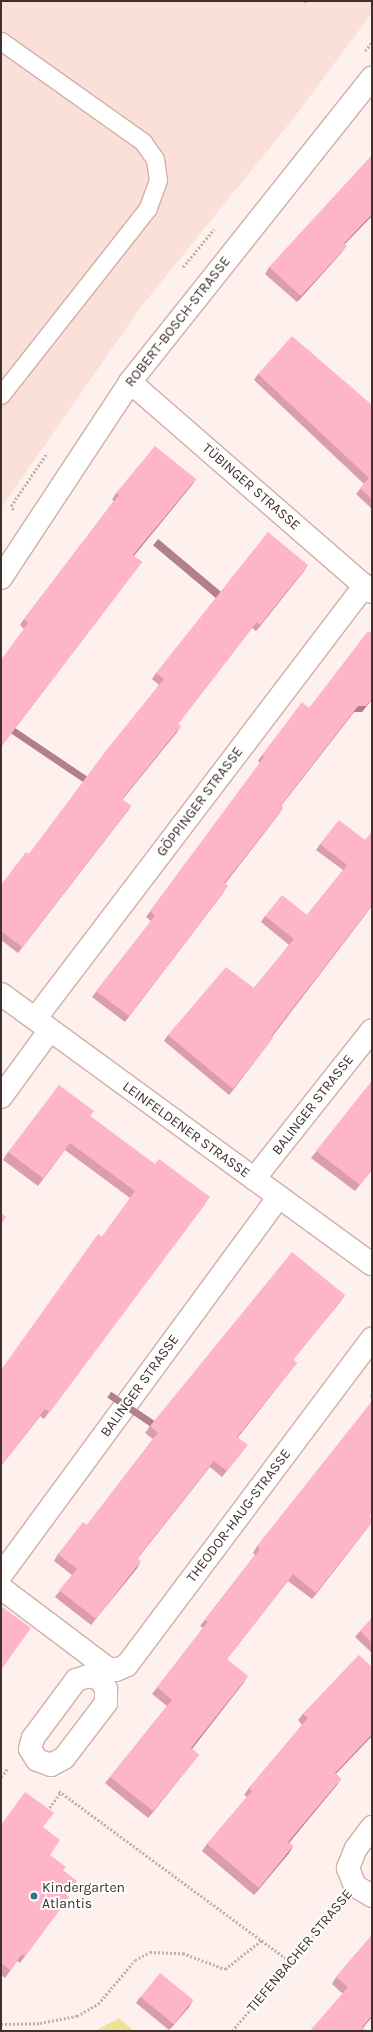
<!DOCTYPE html>
<meta charset="utf-8">
<style>
body{margin:0}
#map{position:relative;width:373px;height:2032px;overflow:hidden;background:#fef0ec;font-family:Karla,sans-serif}
div>[style]{position:absolute}
.built>*{inset:0;background:#fae0d9}
.green>*{inset:0;background:#ede491}
.path>*{height:2.5px;margin-top:-1.25px;transform-origin:0;background:repeating-linear-gradient(90deg,#bfb1ad 0 2px,transparent 0 4px)}
.roads{filter:drop-shadow(1px 0 #d1afa6) drop-shadow(-1px 0 #d1afa6) drop-shadow(0 1px #d1afa6) drop-shadow(0 -1px #d1afa6)}
.lane>*{height:17px;margin:-8.5px;padding:0 8.5px;transform-origin:8.5px;border-radius:8.5px;background:#fff}
.street>*{height:22px;margin:-11px;padding:0 11px;transform-origin:11px;border-radius:11px;background:#fff}
.wall>*{inset:0;background:#da9cae}
.shaded-wall>*{inset:0;background:#b27f8d;transform-origin:0 0}
.building>*{inset:0;background:#feb5ca;transform-origin:0 0}
.dots>*{width:11px;height:11px;translate:-50% -50%;box-sizing:border-box;border:2px solid #fff;border-radius:50%}
span{translate:-50% -50%;white-space:nowrap;text-align:center;line-height:1.15;-webkit-text-stroke:4px #fff;paint-order:stroke}
.street-label{font-size:14px;color:#3e312d}
.poi-label{font-size:14px;color:#3e312d}
.left{translate:0 -50%;text-align:left}
.frame{position:absolute;inset:0;border:2px solid #3e312d;pointer-events:none}
</style>
<div id="map">
<div class="built">
<i style="clip-path:polygon(1px 1px,372px 1px,372px 13px,293px 119px,141px 307px,1px 508px)"></i>
</div>
<div class="green">
<i style="clip-path:polygon(119px 2018px,134px 2031px,95px 2031px)"></i>
</div>
<div class="path">
<i style="left:365px;top:51px;width:11px;rotate:-52deg"></i>
<i style="left:183px;top:267px;width:49px;rotate:-50.8deg"></i>
<i style="left:13px;top:510px;width:4px;rotate:-117deg"></i>
<i style="left:11px;top:506px;width:64px;rotate:-55.8deg"></i>
<i style="left:1px;top:1777px;width:11px;rotate:-52deg"></i>
<i style="left:59px;top:1791px;width:288px;rotate:36.4deg"></i>
<i style="left:47px;top:1811px;width:24px;rotate:-54deg"></i>
<i style="left:1px;top:2024px;width:39px;rotate:-1deg"></i>
<i style="left:40px;top:2023px;width:38px;rotate:-11deg"></i>
<i style="left:77px;top:2016px;width:24px;rotate:-30deg"></i>
<i style="left:98px;top:2004px;width:57px;rotate:-49.9deg"></i>
<i style="left:135px;top:1960px;width:17px;rotate:-28deg"></i>
<i style="left:150px;top:1952px;width:33px;rotate:2deg"></i>
<i style="left:183px;top:1953px;width:45px;rotate:20.9deg"></i>
<i style="left:225px;top:1969px;width:47px;rotate:-38.1deg"></i>
<i style="left:232px;top:2031px;width:163px;rotate:-49.5deg"></i>
</div>
<div class="roads">
<div class="lane">
<i style="left:1px;top:41px;width:174px;rotate:35.4deg"></i>
<i style="left:143px;top:142px;width:21px;rotate:55deg"></i>
<i style="left:155px;top:159px;width:21px;rotate:82deg"></i>
<i style="left:158px;top:180px;width:30px;rotate:110deg"></i>
<i style="left:148px;top:208px;width:238px;rotate:128.2deg"></i>
</div>
<div class="street">
<i style="left:130px;top:382px;width:320px;rotate:41deg"></i>
<i style="left:1px;top:578px;width:235px;rotate:-56.6deg"></i>
<i style="left:130px;top:382px;width:389px;rotate:-51.5deg"></i>
<i style="left:1px;top:994px;width:459px;rotate:36.1deg"></i>
<i style="left:35px;top:1019px;width:545px;rotate:-52.75deg"></i>
<i style="left:1px;top:1097px;width:83px;rotate:-53.8deg"></i>
<i style="left:254px;top:1179px;width:190px;rotate:-51.6deg"></i>
<i style="left:1px;top:1575px;width:469px;rotate:-53.7deg"></i>
<i style="left:1px;top:1588px;width:133px;rotate:37deg"></i>
<i style="left:88px;top:1676px;width:12px;rotate:14deg"></i>
<i style="left:100px;top:1679px;width:12px;rotate:59deg"></i>
<i style="left:106px;top:1689px;width:14px;rotate:90deg"></i>
<i style="left:106px;top:1703px;width:69px;rotate:127.4deg"></i>
<i style="left:64px;top:1758px;width:15px;rotate:152deg"></i>
<i style="left:51px;top:1765px;width:15px;rotate:-160deg"></i>
<i style="left:37px;top:1760px;width:13px;rotate:-122deg"></i>
<i style="left:30px;top:1749px;width:11px;rotate:-75deg"></i>
<i style="left:33px;top:1738px;width:72px;rotate:-53.4deg"></i>
<i style="left:76px;top:1680px;width:13px;rotate:-18deg"></i>
<i style="left:100px;top:1679px;width:13px;rotate:-58deg"></i>
<i style="left:107px;top:1668px;width:9px;rotate:13deg"></i>
<i style="left:116px;top:1670px;width:12px;rotate:-24deg"></i>
<i style="left:127px;top:1665px;width:408px;rotate:-53.1deg"></i>
<i style="left:372px;top:1827px;width:26px;rotate:127deg"></i>
<i style="left:356px;top:1848px;width:22px;rotate:112deg"></i>
<i style="left:348px;top:1868px;width:19px;rotate:69deg"></i>
<i style="left:355px;top:1886px;width:20px;rotate:30deg"></i>
</div>
</div>
<div class="wall">
<i style="clip-path:polygon(345px 244px,342px 252px,297px 302px,265px 274px,269px 267px)"></i>
<i style="clip-path:polygon(258px 374px,372px 405px,372px 509px,356px 494px,364px 484px,254px 380px)"></i>
<i style="clip-path:polygon(196px 479px,191px 486px,133px 556px,142px 562px,1px 747px,24px 629px,20px 625px,24px 619px,114px 501px,112px 500px,116px 493px)"></i>
<i style="clip-path:polygon(308px 565px,256px 631px,252px 628px,178px 724px,177px 732px,122px 799px,127px 812px,18px 953px,1px 940px,1px 885px,29px 854px,159px 685px,152px 679px,156px 673px)"></i>
<i style="clip-path:polygon(372px 634px,372px 700px,362px 712px,354px 712px,281px 806px,283px 808px,279px 814px,225px 884px,224px 892px,125px 1022px,92px 997px,151px 921px,146px 917px,260px 763px,258px 761px,262px 755px,309px 708px)"></i>
<i style="clip-path:polygon(372px 832px,372px 906px,272px 1037px,269px 1043px,229px 1095px,164px 1041px,168px 1035px,254px 988px,289px 945px,261px 922px,265px 916px,307px 915px,343px 870px,316px 850px,320px 844px,365px 840px)"></i>
<i style="clip-path:polygon(372px 1081px,372px 1170px,355px 1191px,311px 1158px)"></i>
<i style="clip-path:polygon(90px 1116px,205px 1204px,44px 1419px,40px 1416px,1px 1466px,1px 1370px,102px 1237px,130px 1198px,65px 1150px,38px 1186px,3px 1160px,8px 1152px)"></i>
<i style="clip-path:polygon(345px 1295px,293px 1360px,297px 1363px,292px 1369px,238px 1437px,243px 1451px,222px 1477px,210px 1467px,138px 1558px,137px 1568px,91px 1625px,55px 1597px,72px 1575px,54px 1561px,58px 1554px,87px 1525px,153px 1439px,145px 1433px,150px 1426px)"></i>
<i style="clip-path:polygon(372px 1392px,372px 1397px,370px 1396px)"></i>
<i style="clip-path:polygon(370px 1516px,372px 1522px,312px 1599px,288px 1581px,227px 1659px,244px 1682px,192px 1749px,199px 1755px,194px 1761px,148px 1818px,105px 1783px,110px 1777px,167px 1706px,152px 1694px,203px 1628px,200px 1626px,255px 1555px,253px 1553px,257px 1546px)"></i>
<i style="clip-path:polygon(372px 1618px,372px 1653px,355px 1637px,360px 1631px)"></i>
<i style="clip-path:polygon(359px 1655px,336px 1774px,341px 1779px,336px 1786px,289px 1842px,293px 1846px,289px 1853px,254px 1895px,202px 1851px,207px 1844px,247px 1797px,244px 1795px,249px 1788px,302px 1725px,298px 1720px,303px 1714px)"></i>
<i style="clip-path:polygon(1px 1825px,44px 1828px,50px 1855px,63px 1870px,66px 1895px,69px 1897px,20px 1963px,17px 1961px,5px 1978px,1px 1975px)"></i>
<i style="clip-path:polygon(372px 1935px,363px 2027px,310px 2031px,343px 1994px,332px 1984px,336px 1977px)"></i>
<i style="clip-path:polygon(140px 1997px,189px 2007px,169px 2030px,136px 2003px)"></i>
</div>
<div class="shaded-wall">
<i style="clip-path:polygon(305px 1px,312px 1px,304px 3px)"></i>
<i style="clip-path:polygon(372px 214px,372px 216px,339px 250px,344px 243px)"></i>
<i style="clip-path:polygon(347px 246px,342px 252px,297px 302px,301px 296px)"></i>
<i style="clip-path:polygon(196px 479px,191px 486px,129px 562px,133px 555px)"></i>
<i style="clip-path:polygon(308px 565px,304px 571px,256px 631px,260px 625px)"></i>
<i style="left:257px;top:622px;width:8px;height:129px;rotate:130deg"></i>
<i style="clip-path:polygon(372px 699px,362px 712px,354px 712px,276px 812px,358px 706px)"></i>
<i style="clip-path:polygon(181px 726px,177px 732px,118px 805px,122px 799px)"></i>
<i style="left:131px;top:806px;width:7px;height:178px;rotate:124deg"></i>
<i style="clip-path:polygon(273px 1038px,269px 1043px,229px 1095px,233px 1089px)"></i>
<i style="clip-path:polygon(345px 1295px,340px 1302px,288px 1366px,293px 1360px)"></i>
<i style="clip-path:polygon(297px 1363px,292px 1369px,233px 1443px,237px 1437px)"></i>
<i style="clip-path:polygon(45px 1409px,40px 1416px,1px 1466px)"></i>
<i style="left:214px;top:1461px;width:7px;height:124px;rotate:124deg"></i>
<i style="clip-path:polygon(372px 1522px,369px 1526px,312px 1599px,316px 1593px)"></i>
<i style="clip-path:polygon(141px 1561px,137px 1568px,91px 1625px,96px 1619px)"></i>
<i style="clip-path:polygon(248px 1676px,244px 1682px,187px 1755px,191px 1748px)"></i>
<i style="clip-path:polygon(372px 1734px,372px 1736px,330px 1780px,335px 1773px)"></i>
<i style="clip-path:polygon(199px 1755px,194px 1761px,148px 1818px,153px 1811px)"></i>
<i style="clip-path:polygon(341px 1779px,336px 1786px,284px 1849px,288px 1842px)"></i>
<i style="clip-path:polygon(293px 1846px,289px 1853px,254px 1895px,259px 1888px)"></i>
<i style="clip-path:polygon(193px 2000px,189px 2007px,169px 2030px,173px 2024px)"></i>
<i style="clip-path:polygon(372px 2015px,372px 2017px,360px 2031px,362px 2027px)"></i>
</div>
<div class="building">
<i style="clip-path:polygon(372px 155px,372px 214px,344px 243px,347px 246px,301px 296px,269px 267px)"></i>
<i style="clip-path:polygon(292px 336px,372px 405px,372px 499px,360px 488px,369px 478px,258px 374px)"></i>
<i style="clip-path:polygon(155px 446px,196px 479px,133px 555px,142px 562px,1px 747px,1px 660px,28px 623px,24px 619px,119px 495px,116px 493px)"></i>
<i style="clip-path:polygon(268px 532px,308px 565px,260px 625px,257px 622px,178px 724px,181px 726px,122px 799px,131px 806px,22px 947px,1px 931px,1px 885px,26px 852px,29px 854px,108px 748px,164px 679px,156px 673px)"></i>
<i style="clip-path:polygon(368px 631px,372px 634px,372px 699px,366px 706px,358px 706px,280px 806px,283px 808px,224px 883px,228px 886px,129px 1016px,96px 991px,155px 916px,150px 911px,264px 757px,262px 755px,302px 702px,309px 708px)"></i>
<i style="clip-path:polygon(339px 820px,365px 840px,372px 832px,372px 905px,271px 1036px,273px 1038px,233px 1089px,168px 1035px,226px 967px,254px 988px,294px 939px,265px 916px,282px 895px,307px 915px,347px 865px,320px 844px)"></i>
<i style="clip-path:polygon(372px 1081px,372px 1169px,360px 1185px,316px 1151px)"></i>
<i style="clip-path:polygon(59px 1085px,94px 1111px,90px 1116px,155px 1164px,159px 1159px,210px 1197px,50px 1412px,45px 1409px,1px 1466px,1px 1370px,98px 1234px,102px 1237px,135px 1191px,70px 1143px,43px 1178px,8px 1152px)"></i>
<i style="clip-path:polygon(1px 1213px,6px 1217px,1px 1224px)"></i>
<i style="clip-path:polygon(292px 1252px,345px 1295px,293px 1360px,297px 1363px,237px 1437px,248px 1445px,227px 1471px,214px 1461px,137px 1558px,141px 1561px,96px 1619px,59px 1590px,77px 1569px,58px 1554px,83px 1522px,87px 1525px,158px 1433px,150px 1426px)"></i>
<i style="clip-path:polygon(372px 1401px,372px 1513px,369px 1516px,372px 1518px,372px 1522px,316px 1593px,293px 1574px,227px 1659px,248px 1676px,191px 1748px,199px 1755px,153px 1811px,110px 1777px,172px 1700px,157px 1687px,208px 1622px,205px 1620px,260px 1549px,257px 1546px)"></i>
<i style="clip-path:polygon(1px 1606px,31px 1628px,1px 1670px)"></i>
<i style="clip-path:polygon(372px 1618px,372px 1643px,360px 1631px)"></i>
<i style="clip-path:polygon(359px 1655px,372px 1667px,372px 1734px,335px 1773px,341px 1779px,288px 1842px,293px 1846px,259px 1888px,207px 1844px,252px 1791px,249px 1788px,308px 1718px,303px 1714px)"></i>
<i style="clip-path:polygon(25px 1792px,54px 1813px,43px 1827px,60px 1840px,50px 1855px,66px 1867px,63px 1870px,77px 1881px,66px 1895px,69px 1897px,25px 1956px,22px 1954px,10px 1970px,1px 1963px,1px 1825px)"></i>
<i style="clip-path:polygon(372px 1935px,372px 2015px,362px 2027px,367px 2031px,310px 2031px,348px 1987px,336px 1977px)"></i>
<i style="left:160px;top:1973px;width:43px;height:31px;rotate:39deg"></i>
</div>
<div class="dots">
<i style="left:34px;top:1896px;background:#347288"></i>
</div>
<div class="street-label">
<span style="left:178px;top:322px;rotate:-52deg">ROBERT-BOSCH-STRASSE</span>
<span style="left:251px;top:487px;rotate:41deg">TÜBINGER STRASSE</span>
<span style="left:200px;top:802px;rotate:-53deg">GÖPPINGER STRASSE</span>
<span style="left:313px;top:1105px;rotate:-52deg">BALINGER STRASSE</span>
<span style="left:186px;top:1130px;rotate:36deg">LEINFELDENER STRASSE</span>
<span style="left:140px;top:1386px;rotate:-54deg">BALINGER STRASSE</span>
<span style="left:239px;top:1516px;rotate:-53deg">THEODOR-HAUG-STRASSE</span>
<span style="left:300px;top:1951px;rotate:-50deg">TIEFENBACHER STRASSE</span>
</div>
<div class="poi-label">
<span class="left" style="left:42px;top:1896px">Kindergarten<br>Atlantis</span>
</div>
<div class="frame"></div>
</div>
